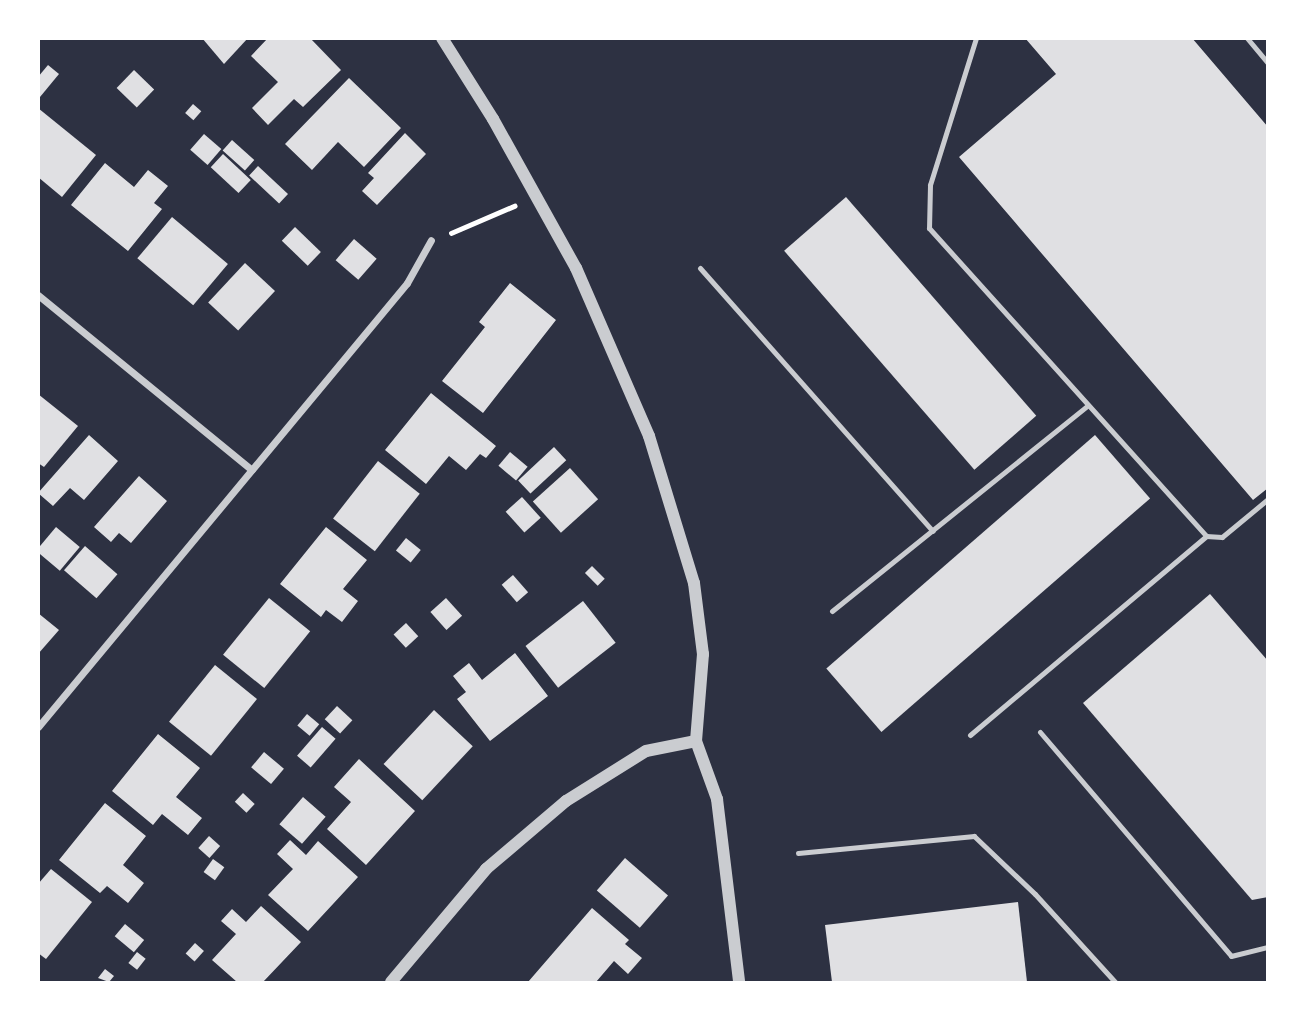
<!DOCTYPE html>
<style>
body{margin:0}
#map{position:relative;width:1306px;height:1021px;overflow:hidden;background:#2d3142;font-family:Figtree,sans-serif}
div>[style]{position:absolute}
.building>*{inset:0;background:#e0e0e3;transform-origin:0 0}
.path>*{height:4.5px;margin:-2.25px;padding:0 2.25px;transform-origin:2.25px;border-radius:2.25px;background:#fff}
.service>*{height:5px;margin:-2.5px;padding:0 2.5px;transform-origin:2.5px;border-radius:2.5px;background:#caccd0}
.minor>*{height:7px;margin:-3.5px;padding:0 3.5px;transform-origin:3.5px;border-radius:3.5px;background:#caccd0}
.tertiary>*{height:12px;margin:-6px;padding:0 6px;transform-origin:6px;border-radius:6px;background:#caccd0}
span{translate:-50% -50%;white-space:nowrap;text-align:center;line-height:1.15;-webkit-text-stroke:5px #fff;paint-order:stroke}
.frame{position:absolute;inset:0;border:40px solid #fff;pointer-events:none}
</style>
<div id="map">
<div class="building">
<i style="clip-path:polygon(202px 38px,248px 38px,224px 64px)"></i>
<i style="clip-path:polygon(268px 38px,310px 38px,341px 70px,303px 107px,294px 99px,268px 125px,252px 108px,278px 82px,251px 56px)"></i>
<i style="clip-path:polygon(1025px 38px,1192px 38px,1268px 127px,1268px 488px,1253px 500px,959px 157px,1056px 74px)"></i>
<i style="clip-path:polygon(48px 65px,59px 74px,40px 97px,38px 77px)"></i>
<i style="left:134px;top:70px;width:28px;height:25px;rotate:44deg"></i>
<i style="clip-path:polygon(349px 78px,401px 128px,364px 167px,338px 142px,312px 170px,285px 144px)"></i>
<i style="left:193px;top:104px;width:11px;height:12px;rotate:41deg"></i>
<i style="clip-path:polygon(38px 108px,96px 155px,62px 197px,38px 177px)"></i>
<i style="clip-path:polygon(405px 133px,426px 154px,377px 205px,362px 191px,374px 178px,368px 173px)"></i>
<i style="left:204px;top:134px;width:23px;height:21px;rotate:41deg"></i>
<i style="left:232px;top:140px;width:30px;height:14px;rotate:42deg"></i>
<i style="left:223px;top:154px;width:38px;height:18px;rotate:43deg"></i>
<i style="clip-path:polygon(105px 163px,134px 187px,148px 170px,168px 186px,154px 203px,162px 209px,128px 251px,71px 205px)"></i>
<i style="left:258px;top:166px;width:41px;height:13px;rotate:43deg"></i>
<i style="left:846px;top:197px;width:290px;height:82px;rotate:49deg"></i>
<i style="left:172px;top:217px;width:73px;height:54px;rotate:40deg"></i>
<i style="left:295px;top:227px;width:36px;height:19px;rotate:44deg"></i>
<i style="left:354px;top:239px;width:30px;height:28px;rotate:41deg"></i>
<i style="left:245px;top:263px;width:41px;height:54px;rotate:43deg"></i>
<i style="clip-path:polygon(510px 283px,556px 320px,483px 413px,442px 381px,485px 327px,479px 322px)"></i>
<i style="clip-path:polygon(431px 393px,496px 446px,486px 458px,480px 454px,466px 470px,449px 456px,426px 484px,385px 450px)"></i>
<i style="clip-path:polygon(38px 394px,78px 426px,44px 467px,38px 463px)"></i>
<i style="clip-path:polygon(89px 435px,118px 461px,84px 500px,70px 488px,53px 506px,38px 493px)"></i>
<i style="left:1095px;top:435px;width:84px;height:356px;rotate:49deg"></i>
<i style="left:554px;top:447px;width:18px;height:49px;rotate:47deg"></i>
<i style="left:510px;top:452px;width:23px;height:18px;rotate:40deg"></i>
<i style="left:378px;top:461px;width:53px;height:73px;rotate:38deg"></i>
<i style="left:570px;top:468px;width:42px;height:50px;rotate:48deg"></i>
<i style="clip-path:polygon(139px 476px,167px 501px,131px 543px,119px 533px,111px 542px,94px 527px)"></i>
<i style="left:522px;top:497px;width:28px;height:22px;rotate:48deg"></i>
<i style="left:56px;top:527px;width:31px;height:31px;rotate:40deg"></i>
<i style="clip-path:polygon(326px 527px,367px 560px,343px 589px,358px 601px,342px 622px,326px 610px,321px 617px,280px 584px)"></i>
<i style="left:406px;top:538px;width:19px;height:16px;rotate:39deg"></i>
<i style="left:85px;top:546px;width:43px;height:32px;rotate:41deg"></i>
<i style="left:592px;top:566px;width:18px;height:10px;rotate:45deg"></i>
<i style="left:513px;top:575px;width:23px;height:15px;rotate:49deg"></i>
<i style="clip-path:polygon(1210px 594px,1268px 661px,1268px 897px,1252px 900px,1083px 703px)"></i>
<i style="left:269px;top:598px;width:53px;height:73px;rotate:39deg"></i>
<i style="left:446px;top:598px;width:24px;height:21px;rotate:48deg"></i>
<i style="left:583px;top:601px;width:53px;height:73px;rotate:52deg"></i>
<i style="clip-path:polygon(38px 613px,59px 630px,38px 654px)"></i>
<i style="left:406px;top:623px;width:18px;height:17px;rotate:47deg"></i>
<i style="clip-path:polygon(515px 653px,548px 696px,490px 741px,457px 699px,466px 692px,453px 676px,469px 663px,482px 680px)"></i>
<i style="left:215px;top:665px;width:54px;height:73px;rotate:39deg"></i>
<i style="left:337px;top:706px;width:21px;height:18px;rotate:43deg"></i>
<i style="left:434px;top:710px;width:53px;height:74px;rotate:43deg"></i>
<i style="left:307px;top:714px;width:16px;height:15px;rotate:40deg"></i>
<i style="left:322px;top:727px;width:18px;height:38px;rotate:41deg"></i>
<i style="clip-path:polygon(158px 734px,200px 768px,176px 797px,202px 818px,188px 835px,162px 814px,153px 825px,112px 791px)"></i>
<i style="left:264px;top:752px;width:26px;height:20px;rotate:40deg"></i>
<i style="clip-path:polygon(359px 759px,415px 811px,366px 865px,327px 829px,351px 802px,334px 787px)"></i>
<i style="left:243px;top:793px;width:16px;height:12px;rotate:43deg"></i>
<i style="left:303px;top:797px;width:30px;height:36px;rotate:41deg"></i>
<i style="clip-path:polygon(105px 803px,146px 836px,123px 865px,144px 883px,128px 903px,107px 886px,100px 893px,59px 860px)"></i>
<i style="left:209px;top:836px;width:15px;height:16px;rotate:42deg"></i>
<i style="clip-path:polygon(290px 840px,306px 855px,318px 841px,358px 877px,308px 931px,268px 895px,293px 869px,277px 854px)"></i>
<i style="left:625px;top:858px;width:57px;height:43px;rotate:41deg"></i>
<i style="left:213px;top:859px;width:14px;height:16px;rotate:36deg"></i>
<i style="clip-path:polygon(51px 869px,92px 902px,46px 959px,38px 953px,38px 884px)"></i>
<i style="clip-path:polygon(1018px 902px,1027px 982px,832px 982px,825px 925px)"></i>
<i style="clip-path:polygon(261px 906px,301px 942px,263px 982px,237px 982px,212px 960px,236px 934px,221px 921px,232px 909px,246px 922px)"></i>
<i style="clip-path:polygon(592px 908px,629px 940px,625px 944px,642px 958px,628px 974px,614px 961px,596px 982px,528px 982px)"></i>
<i style="left:125px;top:924px;width:25px;height:16px;rotate:40deg"></i>
<i style="left:195px;top:943px;width:12px;height:14px;rotate:42deg"></i>
<i style="left:137px;top:952px;width:11px;height:14px;rotate:38deg"></i>
<i style="clip-path:polygon(105px 969px,114px 976px,109px 982px,98px 978px)"></i>
</div>
<div class="path">
<i style="left:451px;top:233px;width:69px;rotate:-23.2deg"></i>
</div>
<div class="service">
<i style="left:976px;top:38px;width:154px;rotate:107.4deg"></i>
<i style="left:930px;top:185px;width:43px;rotate:91.3deg"></i>
<i style="left:929px;top:228px;width:414px;rotate:48deg"></i>
<i style="left:1206px;top:536px;width:16px;rotate:4deg"></i>
<i style="left:1222px;top:537px;width:60px;rotate:-39.6deg"></i>
<i style="left:1247px;top:38px;width:33px;rotate:50deg"></i>
<i style="left:700px;top:268px;width:351px;rotate:48.5deg"></i>
<i style="left:832px;top:611px;width:327px;rotate:-38.8deg"></i>
<i style="left:1040px;top:732px;width:294px;rotate:49.5deg"></i>
<i style="left:1231px;top:956px;width:38px;rotate:-14deg"></i>
<i style="left:970px;top:735px;width:309px;rotate:-40.1deg"></i>
<i style="left:798px;top:853px;width:177px;rotate:-5.5deg"></i>
<i style="left:974px;top:836px;width:84px;rotate:43.6deg"></i>
<i style="left:1035px;top:894px;width:119px;rotate:47.7deg"></i>
</div>
<div class="minor">
<i style="left:38px;top:295px;width:276px;rotate:39.3deg"></i>
<i style="left:38px;top:727px;width:577px;rotate:-50.27deg"></i>
<i style="left:407px;top:283px;width:49px;rotate:-60.8deg"></i>
</div>
<div class="tertiary">
<i style="left:442px;top:38px;width:96px;rotate:57.8deg"></i>
<i style="left:493px;top:119px;width:171px;rotate:60.9deg"></i>
<i style="left:576px;top:268px;width:183px;rotate:66.5deg"></i>
<i style="left:649px;top:436px;width:154px;rotate:73deg"></i>
<i style="left:694px;top:583px;width:72px;rotate:82.8deg"></i>
<i style="left:703px;top:654px;width:87px;rotate:94.6deg"></i>
<i style="left:696px;top:741px;width:62px;rotate:70.1deg"></i>
<i style="left:717px;top:799px;width:184px;rotate:83.1deg"></i>
<i style="left:391px;top:982px;width:148px;rotate:-49.9deg"></i>
<i style="left:486px;top:869px;width:105px;rotate:-40.4deg"></i>
<i style="left:566px;top:801px;width:94px;rotate:-32deg"></i>
<i style="left:646px;top:751px;width:51px;rotate:-11.3deg"></i>
</div>
<div class="frame"></div>
</div>
